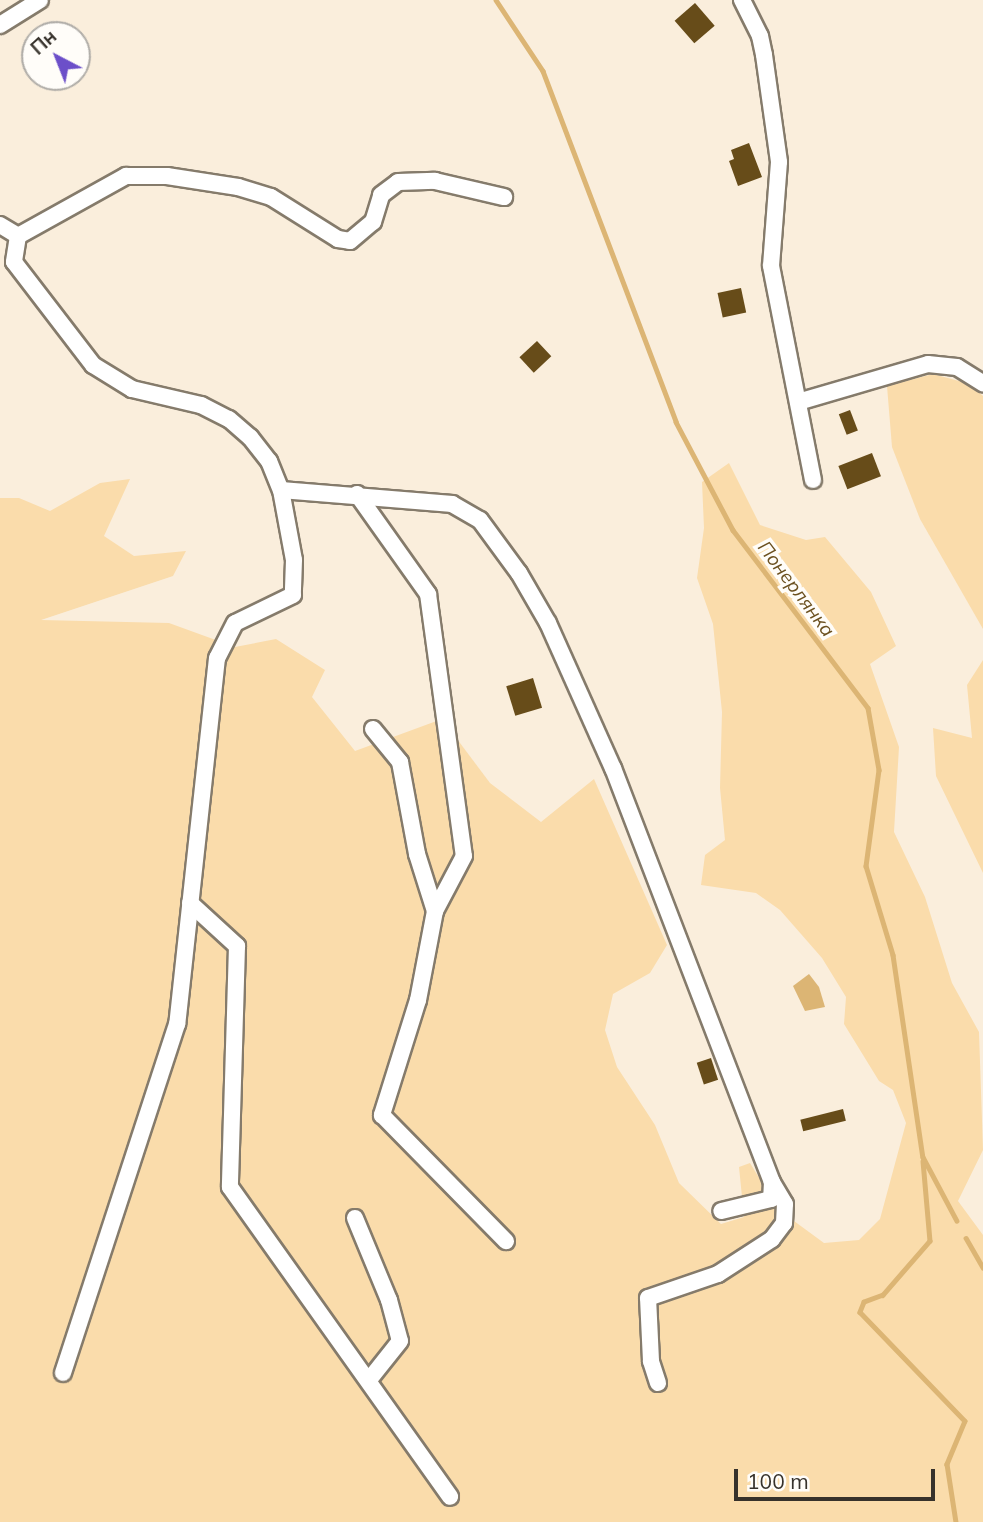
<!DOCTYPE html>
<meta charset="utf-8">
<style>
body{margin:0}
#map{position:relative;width:983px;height:1522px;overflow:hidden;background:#faeedc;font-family:Mulish,sans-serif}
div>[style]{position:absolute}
.green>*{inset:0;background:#fadcab}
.water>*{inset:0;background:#dcb574}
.stream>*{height:4.5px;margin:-2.25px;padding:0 2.25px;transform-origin:2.25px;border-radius:2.25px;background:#dcb574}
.building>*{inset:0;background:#674c19;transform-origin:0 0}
.roads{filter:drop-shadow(2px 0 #857b6b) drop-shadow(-2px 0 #857b6b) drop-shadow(0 2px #857b6b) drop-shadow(0 -2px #857b6b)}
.minor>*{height:16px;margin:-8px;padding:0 8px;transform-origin:8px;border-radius:8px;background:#fff}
span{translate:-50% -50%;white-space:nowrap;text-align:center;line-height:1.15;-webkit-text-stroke:7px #fffdf9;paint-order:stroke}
.water-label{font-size:19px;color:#6c5120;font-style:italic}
.north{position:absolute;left:21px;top:21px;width:70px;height:70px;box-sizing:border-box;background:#fffdf9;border:2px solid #afaca7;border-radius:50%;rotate:318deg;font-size:19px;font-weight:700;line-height:28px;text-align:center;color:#37322b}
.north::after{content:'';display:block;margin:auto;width:24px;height:32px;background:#6c4fc9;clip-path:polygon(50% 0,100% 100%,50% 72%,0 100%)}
.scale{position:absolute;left:734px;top:1469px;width:201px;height:32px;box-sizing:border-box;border:4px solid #37322b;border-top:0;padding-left:9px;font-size:21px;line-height:24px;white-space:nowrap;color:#37322b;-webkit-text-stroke:5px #fffdf9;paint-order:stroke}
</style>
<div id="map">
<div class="green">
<i style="clip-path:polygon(933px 374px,970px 384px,983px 396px,983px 629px,920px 519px,892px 447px,887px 386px)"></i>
<i style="clip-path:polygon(729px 463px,760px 525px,806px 540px,825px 537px,871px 592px,896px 646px,870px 664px,899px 747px,894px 832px,925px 897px,952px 983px,979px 1032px,983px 1150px,958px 1201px,983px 1235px,983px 1522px,0 1522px,0 498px,19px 498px,50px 511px,100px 483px,130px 479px,104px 536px,134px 556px,186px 551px,173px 576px,41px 620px,169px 623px,235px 647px,276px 639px,325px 670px,312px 697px,355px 751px,442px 719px,490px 783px,541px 822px,594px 779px,667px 945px,650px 973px,613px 994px,605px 1030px,617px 1067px,655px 1125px,679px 1183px,721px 1224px,744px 1217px,739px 1167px,750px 1163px,779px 1210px,824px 1243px,859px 1240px,880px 1219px,906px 1123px,893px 1090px,879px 1081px,844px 1024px,846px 997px,822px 958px,780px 910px,756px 893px,701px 885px,705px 855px,725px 840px,720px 788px,722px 712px,713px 624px,697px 578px,704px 528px,702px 482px)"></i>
<i style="clip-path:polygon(983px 660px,983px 873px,936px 776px,933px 728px,972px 738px,967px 685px)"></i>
</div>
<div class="water">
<i style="clip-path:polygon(809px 974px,819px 987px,825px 1007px,805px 1011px,793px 986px)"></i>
</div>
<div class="stream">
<i style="left:496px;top:0;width:85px;rotate:56.5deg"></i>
<i style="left:543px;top:71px;width:375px;rotate:69.2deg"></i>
<i style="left:676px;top:422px;width:122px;rotate:62.2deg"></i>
<i style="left:733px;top:530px;width:223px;rotate:52.8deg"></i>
<i style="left:868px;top:708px;width:63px;rotate:79.9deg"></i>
<i style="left:879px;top:770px;width:97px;rotate:97.7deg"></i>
<i style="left:866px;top:866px;width:93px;rotate:73.1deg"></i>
<i style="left:893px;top:955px;width:204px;rotate:81.6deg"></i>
<i style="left:923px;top:1157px;width:72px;rotate:62deg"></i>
<i style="left:923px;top:1161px;width:80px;rotate:85deg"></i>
<i style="left:930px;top:1241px;width:72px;rotate:131deg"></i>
<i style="left:883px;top:1295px;width:20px;rotate:160deg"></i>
<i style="left:864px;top:1302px;width:11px;rotate:112deg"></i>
<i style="left:860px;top:1312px;width:151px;rotate:46.1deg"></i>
<i style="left:965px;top:1421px;width:47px;rotate:112.7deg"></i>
<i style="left:947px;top:1464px;width:59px;rotate:81.2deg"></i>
<i style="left:966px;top:1238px;width:34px;rotate:60deg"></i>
</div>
<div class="building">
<i style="left:695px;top:3px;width:30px;height:27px;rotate:49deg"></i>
<i style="clip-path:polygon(749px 143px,762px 177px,738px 186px,729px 161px,734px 159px,731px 150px)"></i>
<i style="left:741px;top:288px;width:25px;height:24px;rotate:78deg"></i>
<i style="left:537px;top:341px;width:21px;height:24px;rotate:47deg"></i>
<i style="left:850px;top:410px;width:22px;height:12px;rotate:69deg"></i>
<i style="left:872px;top:453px;width:25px;height:36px;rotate:69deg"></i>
<i style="left:533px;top:678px;width:31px;height:28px;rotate:73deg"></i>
<i style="left:711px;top:1058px;width:23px;height:15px;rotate:72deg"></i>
<i style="left:843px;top:1109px;width:12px;height:44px;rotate:76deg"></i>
</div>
<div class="roads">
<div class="minor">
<i style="left:742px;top:0;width:40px;rotate:63.4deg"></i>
<i style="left:760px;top:36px;width:19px;rotate:78deg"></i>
<i style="left:764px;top:55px;width:108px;rotate:82deg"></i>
<i style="left:779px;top:162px;width:104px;rotate:94.4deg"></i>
<i style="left:771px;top:266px;width:218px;rotate:78.9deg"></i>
<i style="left:0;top:25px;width:47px;rotate:-32deg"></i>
<i style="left:0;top:225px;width:21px;rotate:31deg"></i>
<i style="left:18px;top:236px;width:26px;rotate:99deg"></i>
<i style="left:14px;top:262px;width:130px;rotate:52.5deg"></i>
<i style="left:93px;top:365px;width:46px;rotate:31.6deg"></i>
<i style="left:132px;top:389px;width:71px;rotate:13.1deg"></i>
<i style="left:201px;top:405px;width:31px;rotate:27deg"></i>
<i style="left:229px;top:419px;width:28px;rotate:41deg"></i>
<i style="left:250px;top:437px;width:31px;rotate:52deg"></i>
<i style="left:269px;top:461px;width:31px;rotate:68deg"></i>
<i style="left:281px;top:490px;width:71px;rotate:79.5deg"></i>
<i style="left:294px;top:560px;width:35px;rotate:92deg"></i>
<i style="left:293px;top:595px;width:64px;rotate:154.2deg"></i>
<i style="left:235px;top:623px;width:39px;rotate:117deg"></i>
<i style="left:217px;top:658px;width:368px;rotate:96.2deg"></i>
<i style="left:177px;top:1024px;width:367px;rotate:108.1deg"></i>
<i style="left:18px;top:236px;width:124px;rotate:-29.1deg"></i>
<i style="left:126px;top:176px;width:41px"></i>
<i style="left:167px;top:176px;width:72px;rotate:8.8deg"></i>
<i style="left:238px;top:187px;width:34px;rotate:17deg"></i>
<i style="left:271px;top:197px;width:79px;rotate:32.1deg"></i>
<i style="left:338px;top:239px;width:12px;rotate:9deg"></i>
<i style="left:350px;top:241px;width:30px;rotate:-40deg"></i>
<i style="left:373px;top:222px;width:28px;rotate:-73deg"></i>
<i style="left:381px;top:195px;width:21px;rotate:-37deg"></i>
<i style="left:398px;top:182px;width:37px;rotate:-2deg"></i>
<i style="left:435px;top:181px;width:71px;rotate:13.1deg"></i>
<i style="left:798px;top:402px;width:135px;rotate:-16.3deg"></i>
<i style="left:928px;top:364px;width:29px;rotate:6deg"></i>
<i style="left:957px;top:367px;width:31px;rotate:32deg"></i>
<i style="left:281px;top:490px;width:172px;rotate:4.7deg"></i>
<i style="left:452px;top:504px;width:32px;rotate:30deg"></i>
<i style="left:480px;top:520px;width:66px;rotate:53.7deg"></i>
<i style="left:519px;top:573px;width:58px;rotate:59.9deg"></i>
<i style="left:548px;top:623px;width:159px;rotate:65.9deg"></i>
<i style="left:613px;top:768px;width:443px;rotate:69deg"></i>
<i style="left:772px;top:1182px;width:17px;rotate:93deg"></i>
<i style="left:771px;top:1199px;width:51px;rotate:166.5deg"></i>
<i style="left:357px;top:494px;width:123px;rotate:54.6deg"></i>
<i style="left:428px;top:594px;width:264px;rotate:82.2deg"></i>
<i style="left:464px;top:856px;width:62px;rotate:117.8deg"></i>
<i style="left:435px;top:911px;width:91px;rotate:100.8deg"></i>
<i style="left:418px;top:1000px;width:121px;rotate:107.4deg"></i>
<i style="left:382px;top:1115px;width:177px;rotate:45.5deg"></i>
<i style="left:373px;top:729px;width:43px;rotate:50.7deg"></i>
<i style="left:400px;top:762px;width:94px;rotate:79.5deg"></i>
<i style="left:417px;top:854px;width:60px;rotate:72.5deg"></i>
<i style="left:190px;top:903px;width:64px;rotate:42.5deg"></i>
<i style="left:237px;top:946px;width:241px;rotate:91.7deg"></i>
<i style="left:230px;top:1187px;width:380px;rotate:54.6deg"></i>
<i style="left:355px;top:1218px;width:89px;rotate:67.5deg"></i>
<i style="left:389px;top:1300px;width:42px;rotate:75deg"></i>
<i style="left:400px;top:1341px;width:50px;rotate:128.5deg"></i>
<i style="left:658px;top:1383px;width:23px;rotate:-108deg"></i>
<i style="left:651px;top:1361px;width:63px;rotate:-92.7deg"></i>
<i style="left:648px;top:1298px;width:74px;rotate:-18.9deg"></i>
<i style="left:718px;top:1274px;width:64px;rotate:-32.9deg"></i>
<i style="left:772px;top:1239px;width:20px;rotate:-53deg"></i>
<i style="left:784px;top:1223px;width:19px;rotate:-87deg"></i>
<i style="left:785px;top:1204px;width:26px;rotate:-121deg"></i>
</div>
</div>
<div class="water-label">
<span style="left:796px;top:589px;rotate:53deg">Понерлянка</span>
</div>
<div class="north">Пн</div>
<div class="scale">100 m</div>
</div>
